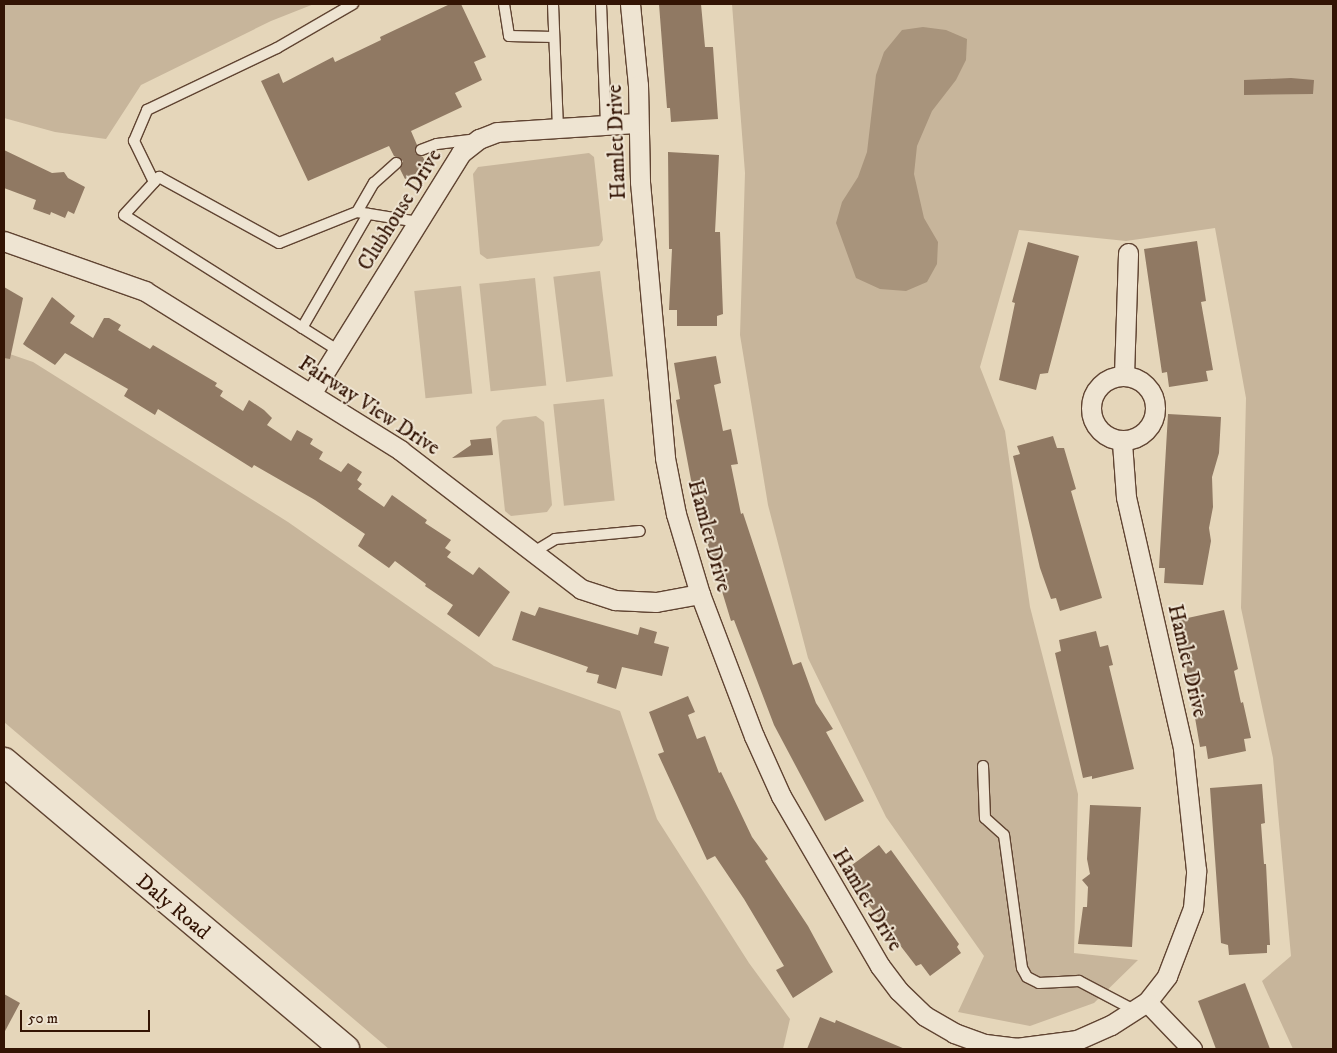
<!DOCTYPE html>
<style>
body{margin:0}
#map{position:relative;width:1337px;height:1053px;overflow:hidden;background:#e5d6ba;font-family:"IM FELL DW Pica",serif}
div>[style]{position:absolute}
.green>*{inset:0;background:#c7b59b;transform-origin:0 0}
.water>*{inset:0;background:#a8947c}
.building>*{inset:0;background:#907963}
.roads{filter:drop-shadow(1px 0 #604432) drop-shadow(-1px 0 #604432) drop-shadow(0 1px #604432) drop-shadow(0 -1px #604432)}
.service>*{height:10px;margin:-5px;padding:0 5px;transform-origin:5px;border-radius:5px;background:#eee4d2}
.minor>*{height:19px;margin:-9.5px;padding:0 9.5px;transform-origin:9.5px;border-radius:9.5px;background:#eee4d2}
.minor>.ring{margin:-9.5px;padding:0;box-sizing:content-box;background:none;border:19px solid #eee4d2;border-radius:50%}
.secondary>*{height:28px;margin:-14px;padding:0 14px;transform-origin:14px;border-radius:14px;background:#eee4d2}
span{translate:-50% -50%;white-space:nowrap;text-align:center;line-height:1.15;-webkit-text-stroke:4px #eee4d2;paint-order:stroke}
.street-label{font-size:21px;color:#331404}
.frame{position:absolute;inset:0;border:5px solid #331404;pointer-events:none}
.scale{position:absolute;left:20px;top:1010px;width:130px;height:22px;box-sizing:border-box;border:2px solid #331404;border-top:0;padding-left:6px;font-size:15px;line-height:18px;white-space:nowrap;color:#331404;-webkit-text-stroke:4px #eee4d2;paint-order:stroke}
</style>
<div id="map">
<div class="green">
<i style="clip-path:polygon(4px 4px,314px 4px,271px 21px,141px 85px,106px 139px,55px 132px,4px 118px)"></i>
<i style="clip-path:polygon(732px 4px,1333px 4px,1333px 1049px,1293px 1049px,1262px 981px,1291px 956px,1273px 758px,1241px 608px,1246px 398px,1215px 228px,1126px 241px,1019px 230px,980px 367px,1005px 431px,1030px 607px,1078px 794px,1074px 953px,1138px 960px,1094px 1003px,1030px 1026px,958px 1012px,984px 956px,886px 817px,808px 658px,768px 505px,740px 335px,745px 173px)"></i>
<i style="clip-path:polygon(589px 153px,594px 157px,603px 240px,599px 246px,487px 259px,480px 254px,473px 174px,478px 167px)"></i>
<i style="left:600px;top:271px;width:106px;height:47px;rotate:83deg"></i>
<i style="left:535px;top:278px;width:108px;height:56px;rotate:84deg"></i>
<i style="left:461px;top:286px;width:108px;height:47px;rotate:84deg"></i>
<i style="clip-path:polygon(4px 352px,33px 362px,288px 522px,494px 666px,620px 711px,657px 819px,749px 963px,790px 1019px,783px 1049px,389px 1049px,4px 722px)"></i>
<i style="left:604px;top:399px;width:102px;height:51px;rotate:84deg"></i>
<i style="clip-path:polygon(536px 416px,544px 422px,552px 505px,547px 512px,511px 516px,505px 511px,496px 427px,503px 420px)"></i>
</div>
<div class="water">
<i style="clip-path:polygon(923px 27px,946px 30px,967px 39px,966px 60px,956px 80px,932px 111px,917px 146px,914px 174px,924px 218px,938px 242px,937px 264px,927px 282px,906px 291px,880px 289px,856px 278px,836px 223px,842px 202px,858px 177px,867px 152px,876px 75px,884px 52px,902px 30px)"></i>
</div>
<div class="building">
<i style="clip-path:polygon(450px 4px,461px 4px,486px 57px,474px 62px,482px 80px,455px 93px,462px 107px,411px 131px,417px 145px,415px 153px,423px 157px,428px 168px,405px 179px,400px 169px,403px 161px,394px 156px,389px 146px,308px 181px,261px 81px,279px 73px,283px 83px,333px 57px,335px 62px,381px 40px,380px 37px)"></i>
<i style="clip-path:polygon(659px 4px,701px 4px,705px 47px,713px 47px,718px 119px,671px 122px,670px 108px,667px 108px)"></i>
<i style="clip-path:polygon(1291px 78px,1314px 80px,1313px 94px,1244px 95px,1244px 80px)"></i>
<i style="clip-path:polygon(4px 150px,52px 173px,64px 172px,68px 178px,85px 187px,74px 214px,68px 211px,65px 218px,51px 212px,50px 215px,33px 209px,36px 200px,4px 188px)"></i>
<i style="clip-path:polygon(668px 152px,719px 155px,715px 232px,720px 232px,723px 314px,717px 316px,717px 326px,677px 326px,677px 310px,669px 310px,672px 249px,669px 249px)"></i>
<i style="clip-path:polygon(1197px 241px,1206px 301px,1201px 302px,1213px 370px,1206px 371px,1208px 381px,1169px 387px,1167px 372px,1162px 373px,1144px 249px)"></i>
<i style="clip-path:polygon(1028px 242px,1079px 256px,1048px 373px,1040px 374px,1036px 390px,999px 380px,1015px 303px,1012px 302px)"></i>
<i style="clip-path:polygon(4px 287px,23px 298px,10px 359px,4px 358px)"></i>
<i style="clip-path:polygon(52px 297px,75px 316px,70px 323px,93px 338px,104px 318px,109px 318px,121px 325px,118px 330px,150px 349px,153px 345px,217px 383px,215px 386px,223px 391px,220px 396px,243px 411px,249px 400px,264px 410px,272px 418px,267px 425px,291px 441px,297px 430px,313px 439px,310px 444px,323px 452px,319px 459px,341px 472px,348px 463px,362px 472px,357px 480px,362px 484px,358px 489px,384px 507px,392px 495px,427px 520px,425px 523px,451px 540px,445px 548px,451px 552px,447px 557px,473px 575px,479px 567px,510px 592px,479px 637px,447px 614px,453px 605px,425px 586px,426px 584px,395px 561px,389px 568px,358px 546px,365px 534px,315px 500px,254px 465px,252px 468px,158px 409px,155px 415px,124px 396px,128px 389px,65px 353px,55px 365px,27px 347px,23px 344px)"></i>
<i style="clip-path:polygon(716px 356px,721px 383px,714px 385px,723px 431px,731px 429px,738px 464px,731px 465px,741px 514px,743px 513px,793px 665px,801px 662px,816px 703px,833px 729px,826px 732px,864px 801px,825px 821px,774px 725px,734px 620px,731px 621px,702px 525px,709px 523px,703px 494px,694px 496px,676px 400px,680px 399px,674px 363px)"></i>
<i style="clip-path:polygon(1168px 414px,1221px 417px,1219px 453px,1212px 477px,1213px 507px,1209px 528px,1211px 541px,1203px 585px,1164px 583px,1165px 568px,1159px 568px)"></i>
<i style="clip-path:polygon(1053px 436px,1057px 448px,1064px 448px,1076px 489px,1071px 491px,1102px 598px,1060px 611px,1056px 598px,1051px 599px,1040px 568px,1013px 456px,1020px 454px,1017px 446px)"></i>
<i style="clip-path:polygon(491px 438px,493px 455px,452px 458px,471px 445px,470px 440px)"></i>
<i style="clip-path:polygon(539px 607px,638px 635px,640px 627px,657px 632px,654px 643px,669px 647px,662px 676px,622px 667px,616px 689px,597px 683px,599px 675px,586px 672px,588px 667px,512px 640px,521px 611px,535px 616px)"></i>
<i style="clip-path:polygon(1224px 610px,1238px 669px,1234px 671px,1241px 703px,1243px 702px,1251px 738px,1244px 739px,1246px 751px,1208px 759px,1206px 746px,1200px 747px,1185px 659px,1182px 660px,1174px 621px)"></i>
<i style="clip-path:polygon(1096px 631px,1100px 647px,1108px 645px,1113px 665px,1109px 666px,1134px 769px,1092px 779px,1092px 776px,1083px 778px,1055px 653px,1061px 651px,1059px 640px)"></i>
<i style="clip-path:polygon(688px 696px,695px 712px,688px 715px,697px 739px,705px 736px,719px 773px,721px 772px,752px 837px,768px 859px,765px 861px,808px 926px,833px 972px,793px 998px,776px 970px,784px 966px,744px 899px,715px 856px,707px 860px,658px 754px,664px 752px,649px 712px)"></i>
<i style="clip-path:polygon(1262px 784px,1265px 823px,1261px 824px,1264px 864px,1266px 864px,1270px 945px,1267px 945px,1267px 953px,1229px 955px,1228px 945px,1221px 943px,1210px 788px)"></i>
<i style="clip-path:polygon(1090px 805px,1141px 807px,1132px 947px,1078px 944px,1083px 907px,1087px 907px,1088px 887px,1082px 880px,1090px 874px,1087px 859px)"></i>
<i style="clip-path:polygon(879px 845px,886px 854px,891px 850px,959px 944px,957px 947px,961px 953px,930px 976px,921px 964px,916px 966px,853px 884px,858px 881px,848px 868px)"></i>
<i style="clip-path:polygon(1245px 983px,1270px 1049px,1216px 1049px,1198px 1001px)"></i>
<i style="clip-path:polygon(4px 994px,20px 1003px,4px 1033px)"></i>
<i style="clip-path:polygon(820px 1017px,835px 1023px,836px 1020px,905px 1049px,807px 1049px)"></i>
</div>
<div class="roads">
<div class="service">
<i style="left:504px;top:4px;width:32px;rotate:81deg"></i>
<i style="left:509px;top:36px;width:45px;rotate:1.3deg"></i>
<i style="left:553px;top:4px;width:124px;rotate:87.7deg"></i>
<i style="left:601px;top:4px;width:121px;rotate:87.6deg"></i>
<i style="left:421px;top:150px;width:17px;rotate:-21deg"></i>
<i style="left:437px;top:144px;width:41px;rotate:-7deg"></i>
<i style="left:154px;top:182px;width:46px;rotate:-116deg"></i>
<i style="left:134px;top:141px;width:34px;rotate:-67deg"></i>
<i style="left:147px;top:110px;width:144px;rotate:-25.5deg"></i>
<i style="left:277px;top:48px;width:88px;rotate:-30.1deg"></i>
<i style="left:357px;top:212px;width:34px;rotate:-60deg"></i>
<i style="left:374px;top:183px;width:30px;rotate:-42deg"></i>
<i style="left:302px;top:328px;width:132px;rotate:-59.9deg"></i>
<i style="left:339px;top:351px;width:254px;rotate:-147.7deg"></i>
<i style="left:124px;top:215px;width:52px;rotate:-47.4deg"></i>
<i style="left:159px;top:177px;width:137px;rotate:28.8deg"></i>
<i style="left:279px;top:243px;width:84px;rotate:-21.7deg"></i>
<i style="left:357px;top:212px;width:62px;rotate:9.3deg"></i>
<i style="left:532px;top:553px;width:27px;rotate:-31deg"></i>
<i style="left:555px;top:539px;width:85px;rotate:-5.4deg"></i>
<i style="left:983px;top:766px;width:52px;rotate:87.8deg"></i>
<i style="left:985px;top:818px;width:25px;rotate:42deg"></i>
<i style="left:1004px;top:835px;width:134px;rotate:82.3deg"></i>
<i style="left:1022px;top:968px;width:10px;rotate:61deg"></i>
<i style="left:1027px;top:977px;width:13px;rotate:27deg"></i>
<i style="left:1039px;top:983px;width:40px;rotate:-2.9deg"></i>
<i style="left:1079px;top:981px;width:62px;rotate:27.8deg"></i>
</div>
<div class="minor">
<i style="left:630px;top:4px;width:81px;rotate:84.4deg"></i>
<i style="left:638px;top:85px;width:97px;rotate:88.8deg"></i>
<i style="left:640px;top:182px;width:277px;rotate:84.8deg"></i>
<i style="left:665px;top:458px;width:57px;rotate:78.9deg"></i>
<i style="left:676px;top:514px;width:84px;rotate:73.3deg"></i>
<i style="left:700px;top:594px;width:152px;rotate:69.2deg"></i>
<i style="left:754px;top:736px;width:66px;rotate:65.8deg"></i>
<i style="left:781px;top:796px;width:197px;rotate:59.8deg"></i>
<i style="left:880px;top:966px;width:31px;rotate:53deg"></i>
<i style="left:899px;top:991px;width:36px;rotate:44deg"></i>
<i style="left:925px;top:1016px;width:34px;rotate:30deg"></i>
<i style="left:954px;top:1033px;width:33px;rotate:20deg"></i>
<i style="left:985px;top:1044px;width:31px;rotate:7deg"></i>
<i style="left:1016px;top:1048px;width:62px;rotate:-7.5deg"></i>
<i style="left:1077px;top:1040px;width:37px;rotate:-24deg"></i>
<i style="left:1111px;top:1025px;width:43px;rotate:-32.6deg"></i>
<i style="left:1147px;top:1002px;width:33px;rotate:-52deg"></i>
<i style="left:1167px;top:976px;width:73px;rotate:-69.1deg"></i>
<i style="left:1193px;top:908px;width:38px;rotate:-85deg"></i>
<i style="left:1196px;top:870px;width:123px;rotate:-96.1deg"></i>
<i style="left:1183px;top:748px;width:257px;rotate:-102.8deg"></i>
<i style="left:1126px;top:497px;width:55px;rotate:-94.2deg"></i>
<i style="left:4px;top:241px;width:150px;rotate:19.5deg"></i>
<i style="left:145px;top:291px;width:301px;rotate:31.9deg"></i>
<i style="left:400px;top:450px;width:228px;rotate:37.5deg"></i>
<i style="left:581px;top:589px;width:36px;rotate:18deg"></i>
<i style="left:615px;top:600px;width:41px;rotate:2.8deg"></i>
<i style="left:656px;top:602px;width:45px;rotate:-10.3deg"></i>
<i style="left:1124px;top:375px;width:122px;rotate:-88.1deg"></i>
<i class="ring" style="left:1091px;top:376px;width:45px;height:45px"></i>
<i style="left:311px;top:394px;width:284px;rotate:-58.1deg"></i>
<i style="left:461px;top:153px;width:23px;rotate:-38deg"></i>
<i style="left:479px;top:139px;width:19px;rotate:-21deg"></i>
<i style="left:497px;top:132px;width:141px;rotate:-3.7deg"></i>
<i style="left:1147px;top:1002px;width:65px;rotate:46.2deg"></i>
</div>
<div class="secondary">
<i style="left:4px;top:762px;width:446px;rotate:40.1deg"></i>
</div>
</div>
<div class="street-label">
<span style="left:617px;top:142px;rotate:-92deg">Hamlet Drive</span>
<span style="left:400px;top:210px;rotate:-58deg">Clubhouse Drive</span>
<span style="left:369px;top:406px;rotate:33deg">Fairway View Drive</span>
<span style="left:709px;top:536px;rotate:75deg">Hamlet Drive</span>
<span style="left:1187px;top:661px;rotate:77deg">Hamlet Drive</span>
<span style="left:867px;top:900px;rotate:59deg">Hamlet Drive</span>
<span style="left:173px;top:907px;rotate:40deg">Daly Road</span>
</div>
<div class="frame"></div>
<div class="scale">50 m</div>
</div>
